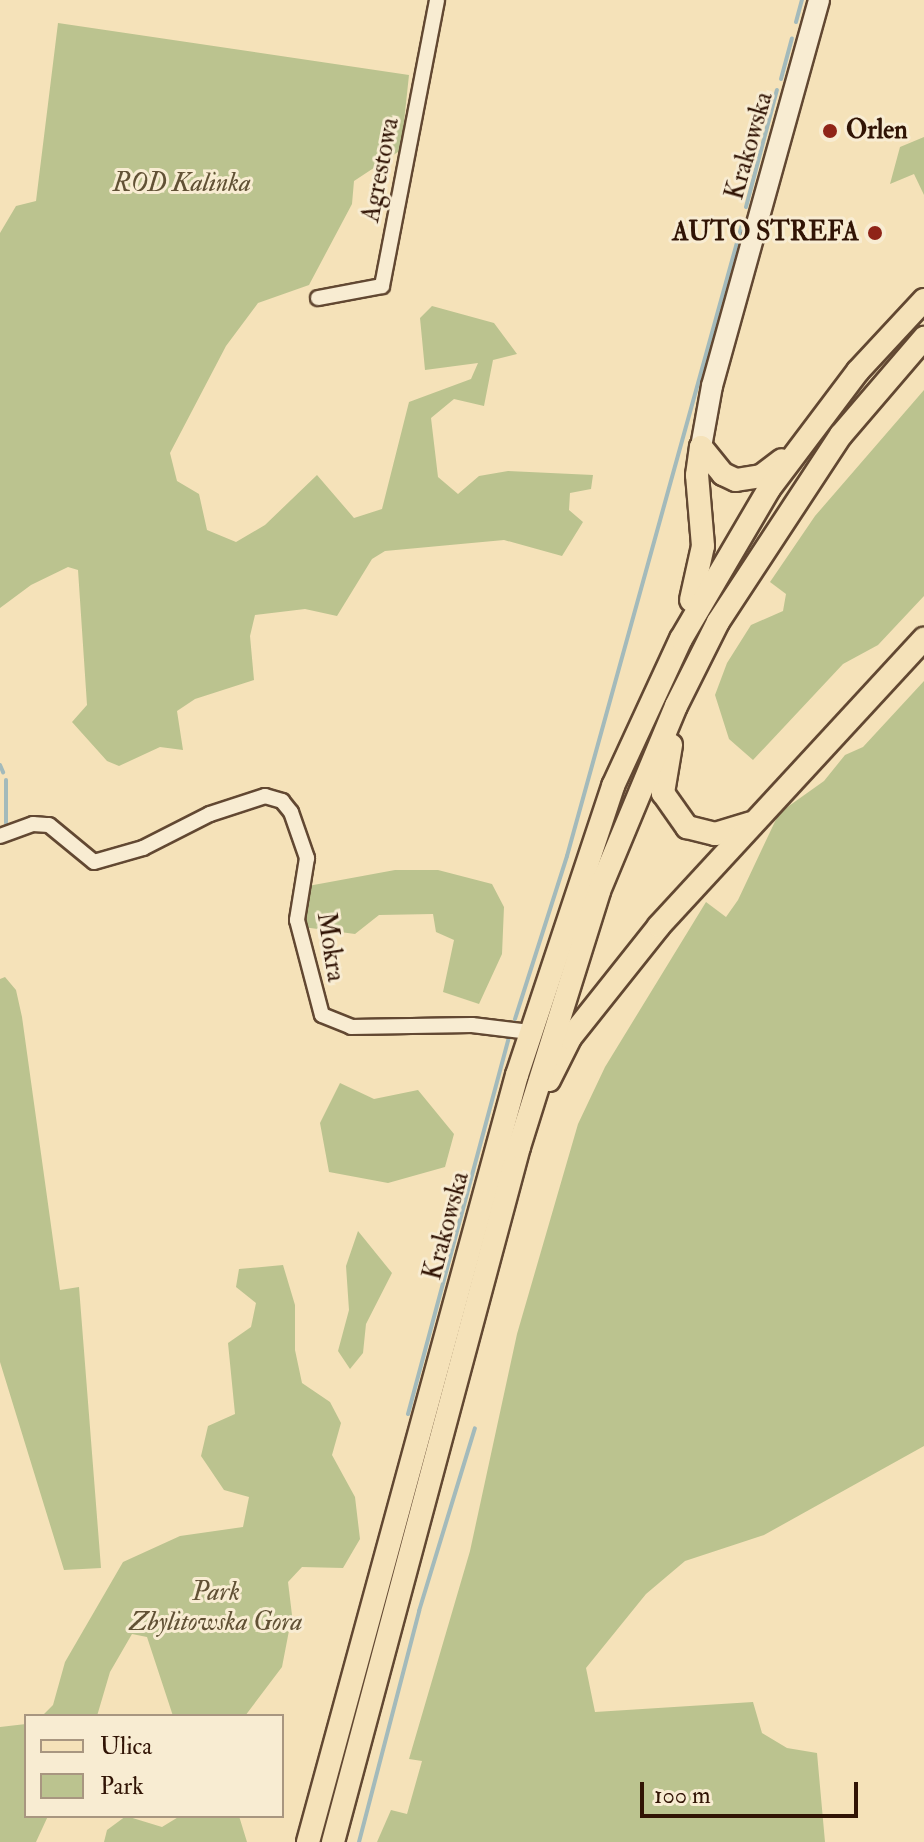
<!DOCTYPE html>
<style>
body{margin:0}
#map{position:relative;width:924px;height:1842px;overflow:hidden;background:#f5e2b9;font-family:"IM FELL Double Pica",serif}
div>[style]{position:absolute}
.green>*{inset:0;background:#bbc38f}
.stream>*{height:4px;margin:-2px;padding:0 2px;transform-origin:2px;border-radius:2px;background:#a3babb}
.roads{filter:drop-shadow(2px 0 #624832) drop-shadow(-2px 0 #624832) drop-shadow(0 2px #624832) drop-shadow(0 -2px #624832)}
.street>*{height:14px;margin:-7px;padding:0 7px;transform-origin:7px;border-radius:7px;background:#f8ecd2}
.secondary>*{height:20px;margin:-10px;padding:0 10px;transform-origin:10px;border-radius:10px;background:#f8ecd2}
.primary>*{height:22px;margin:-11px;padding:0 11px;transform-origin:11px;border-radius:11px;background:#f5e2b9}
.dots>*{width:22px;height:22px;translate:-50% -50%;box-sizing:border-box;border:4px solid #f8ecd2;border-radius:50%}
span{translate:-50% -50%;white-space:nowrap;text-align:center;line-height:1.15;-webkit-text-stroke:6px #f8ecd2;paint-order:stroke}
.poi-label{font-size:26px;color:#311405;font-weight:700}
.left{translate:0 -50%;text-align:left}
.right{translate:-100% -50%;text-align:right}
.street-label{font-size:26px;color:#311405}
.park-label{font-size:26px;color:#615135;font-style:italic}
.legend{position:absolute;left:24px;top:1714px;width:260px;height:104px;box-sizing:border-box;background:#f8ecd2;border:2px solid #a89680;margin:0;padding:10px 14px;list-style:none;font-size:24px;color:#311405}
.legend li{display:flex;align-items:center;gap:16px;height:40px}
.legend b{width:40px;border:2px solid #a89680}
.scale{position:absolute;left:640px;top:1782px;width:218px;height:36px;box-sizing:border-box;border:4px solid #311405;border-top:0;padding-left:10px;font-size:24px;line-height:28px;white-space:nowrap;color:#311405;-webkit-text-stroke:6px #f8ecd2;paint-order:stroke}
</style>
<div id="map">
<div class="green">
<i style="clip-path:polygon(58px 23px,409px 75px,401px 150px,354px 181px,352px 204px,309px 285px,258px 303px,226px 346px,170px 453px,177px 481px,199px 494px,207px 530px,236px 542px,265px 525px,317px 475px,354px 518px,382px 509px,409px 402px,471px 379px,478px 363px,425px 370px,420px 318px,432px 306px,494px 323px,517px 354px,493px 360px,484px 406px,454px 399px,431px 418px,438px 477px,458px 494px,479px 476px,508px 471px,593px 475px,591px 489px,570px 493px,569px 510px,583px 522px,562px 556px,504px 540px,385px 551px,372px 559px,337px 616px,305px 609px,255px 615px,250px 636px,254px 680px,195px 699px,177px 711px,183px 750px,160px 747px,119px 766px,107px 761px,72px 722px,87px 705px,78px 570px,68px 567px,31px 585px,0 608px,0 233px,16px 206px,36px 201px)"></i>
<i style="clip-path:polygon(924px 137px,924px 195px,914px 174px,890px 184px,900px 147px)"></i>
<i style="clip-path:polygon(924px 390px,924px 596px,878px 645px,843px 664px,753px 760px,729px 739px,715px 695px,727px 663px,751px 625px,783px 611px,786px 594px,770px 582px,815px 516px)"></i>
<i style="clip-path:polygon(924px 681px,924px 1446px,764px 1535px,685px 1561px,646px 1594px,586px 1668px,595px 1712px,753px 1702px,762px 1733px,787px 1748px,817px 1753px,825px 1842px,377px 1842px,391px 1810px,407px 1814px,422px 1761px,409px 1759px,470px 1551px,517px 1334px,578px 1124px,605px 1067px,706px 902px,726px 917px,738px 900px,779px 813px,824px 781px,845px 755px,863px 747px)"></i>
<i style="clip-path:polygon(395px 870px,438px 870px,492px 884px,504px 907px,502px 954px,479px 1004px,443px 992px,454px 940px,436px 932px,433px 914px,379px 915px,355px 934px,303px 927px,308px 886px)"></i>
<i style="clip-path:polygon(5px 977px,16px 990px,22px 1017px,60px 1290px,79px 1287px,101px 1568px,64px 1570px,0 1362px,0 979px)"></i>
<i style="clip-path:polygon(340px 1083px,374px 1099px,418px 1090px,454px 1134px,445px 1167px,388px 1183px,329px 1172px,320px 1123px)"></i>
<i style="clip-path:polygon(358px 1231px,392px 1273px,366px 1324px,363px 1353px,350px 1369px,338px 1351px,349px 1310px,346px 1266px)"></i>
<i style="clip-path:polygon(283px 1265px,295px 1305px,295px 1350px,302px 1383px,330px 1402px,341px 1423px,332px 1455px,355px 1497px,360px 1539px,343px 1568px,302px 1567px,288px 1582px,292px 1615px,282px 1667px,245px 1716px,173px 1716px,147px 1637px,132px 1634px,110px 1672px,97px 1716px,42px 1716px,53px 1705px,65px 1662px,123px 1562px,180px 1536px,243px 1527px,249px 1497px,224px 1490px,201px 1456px,208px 1426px,235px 1414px,228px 1343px,251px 1327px,256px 1303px,236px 1287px,239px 1269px)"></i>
<i style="clip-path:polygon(26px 1724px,26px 1816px,48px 1816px,36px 1842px,0 1842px,0 1727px)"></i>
<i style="clip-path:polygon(126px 1816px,162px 1827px,180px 1816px,239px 1816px,247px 1842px,104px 1842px,107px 1830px)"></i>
</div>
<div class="stream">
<i style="left:796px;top:22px;width:23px;rotate:-75deg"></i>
<i style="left:781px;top:79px;width:42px;rotate:-75deg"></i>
<i style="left:746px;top:207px;width:121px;rotate:-75.2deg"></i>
<i style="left:0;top:765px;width:8px;rotate:67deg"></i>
<i style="left:6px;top:780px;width:43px;rotate:90deg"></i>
<i style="left:515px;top:1019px;width:171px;rotate:-72.3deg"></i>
<i style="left:567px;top:856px;width:659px;rotate:-74.51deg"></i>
<i style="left:408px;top:1414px;width:389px;rotate:-75deg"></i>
<i style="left:359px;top:1842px;width:239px;rotate:-75.4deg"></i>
<i style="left:419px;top:1611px;width:191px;rotate:-73deg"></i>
</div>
<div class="roads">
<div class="street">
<i style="left:318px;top:298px;width:65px;rotate:-10.6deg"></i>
<i style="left:382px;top:286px;width:291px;rotate:-79.1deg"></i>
<i style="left:0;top:836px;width:35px;rotate:-20deg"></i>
<i style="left:33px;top:824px;width:16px;rotate:4deg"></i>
<i style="left:49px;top:825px;width:58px;rotate:39.4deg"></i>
<i style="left:94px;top:862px;width:51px;rotate:-15.9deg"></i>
<i style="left:143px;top:848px;width:75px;rotate:-26.9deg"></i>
<i style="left:210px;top:814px;width:58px;rotate:-18.1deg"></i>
<i style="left:265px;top:796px;width:18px;rotate:16deg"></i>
<i style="left:282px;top:801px;width:14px;rotate:51deg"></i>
<i style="left:291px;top:812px;width:49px;rotate:70.8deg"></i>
<i style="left:307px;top:858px;width:63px;rotate:99.2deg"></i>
<i style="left:297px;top:920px;width:98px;rotate:75.3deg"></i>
<i style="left:322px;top:1015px;width:31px;rotate:22deg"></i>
<i style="left:351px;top:1027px;width:121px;rotate:-0.9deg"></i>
<i style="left:472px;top:1025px;width:58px;rotate:6.9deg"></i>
</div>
<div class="secondary">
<i style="left:701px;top:447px;width:62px;rotate:-79.8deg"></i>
<i style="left:712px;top:386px;width:401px;rotate:-74.5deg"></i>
</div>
<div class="primary">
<i style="left:701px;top:447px;width:35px;rotate:51deg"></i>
<i style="left:723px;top:474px;width:14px;rotate:25deg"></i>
<i style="left:736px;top:480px;width:25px;rotate:-9deg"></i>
<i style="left:761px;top:476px;width:26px;rotate:-37deg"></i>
<i style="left:691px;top:600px;width:55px;rotate:-77.5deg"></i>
<i style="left:703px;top:546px;width:71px;rotate:-94.8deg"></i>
<i style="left:697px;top:475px;width:28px;rotate:-82deg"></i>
<i style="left:671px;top:745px;width:49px;rotate:99.5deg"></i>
<i style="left:663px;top:793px;width:42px;rotate:54.8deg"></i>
<i style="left:687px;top:827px;width:29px;rotate:14deg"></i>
<i style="left:715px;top:834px;width:37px;rotate:-17deg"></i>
<i style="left:549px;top:1080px;width:47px;rotate:-63.4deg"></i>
<i style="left:570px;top:1038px;width:143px;rotate:-51.5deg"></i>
<i style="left:659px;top:926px;width:391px;rotate:-47.3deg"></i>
<i style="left:308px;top:1842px;width:795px;rotate:-74.76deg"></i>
<i style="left:517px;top:1075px;width:305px;rotate:-71.6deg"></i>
<i style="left:613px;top:786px;width:162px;rotate:-65.2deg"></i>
<i style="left:681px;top:639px;width:174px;rotate:-59.6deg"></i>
<i style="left:769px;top:489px;width:148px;rotate:-53deg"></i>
<i style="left:858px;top:371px;width:97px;rotate:-47.1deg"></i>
<i style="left:333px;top:1842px;width:719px;rotate:-75.02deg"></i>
<i style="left:519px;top:1147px;width:268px;rotate:-72.6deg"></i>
<i style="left:599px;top:891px;width:200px;rotate:-67.4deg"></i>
<i style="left:676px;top:706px;width:94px;rotate:-63.4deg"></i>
<i style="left:718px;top:622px;width:224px;rotate:-56.7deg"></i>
<i style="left:841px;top:435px;width:128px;rotate:-49.4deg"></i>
</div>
</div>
<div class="dots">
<i style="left:830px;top:131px;background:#8f2418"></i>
<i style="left:875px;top:233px;background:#8f2418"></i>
</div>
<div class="poi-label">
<span class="left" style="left:846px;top:131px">Orlen</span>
<span class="right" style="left:859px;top:233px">AUTO STREFA</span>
</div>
<div class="street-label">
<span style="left:750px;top:146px;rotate:-74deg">Krakowska</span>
<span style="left:381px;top:170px;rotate:-79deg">Agrestowa</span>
<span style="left:330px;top:947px;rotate:81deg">Mokra</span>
<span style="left:447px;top:1226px;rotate:-75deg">Krakowska</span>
</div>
<div class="park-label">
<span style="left:182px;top:184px">ROD Kalinka</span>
<span style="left:216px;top:1608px">Park<br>Zbylitowska Gora</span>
</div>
<ul class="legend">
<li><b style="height:10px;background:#f5e2b9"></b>Ulica</li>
<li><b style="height:22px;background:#bbc38f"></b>Park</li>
</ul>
<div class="scale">100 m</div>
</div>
